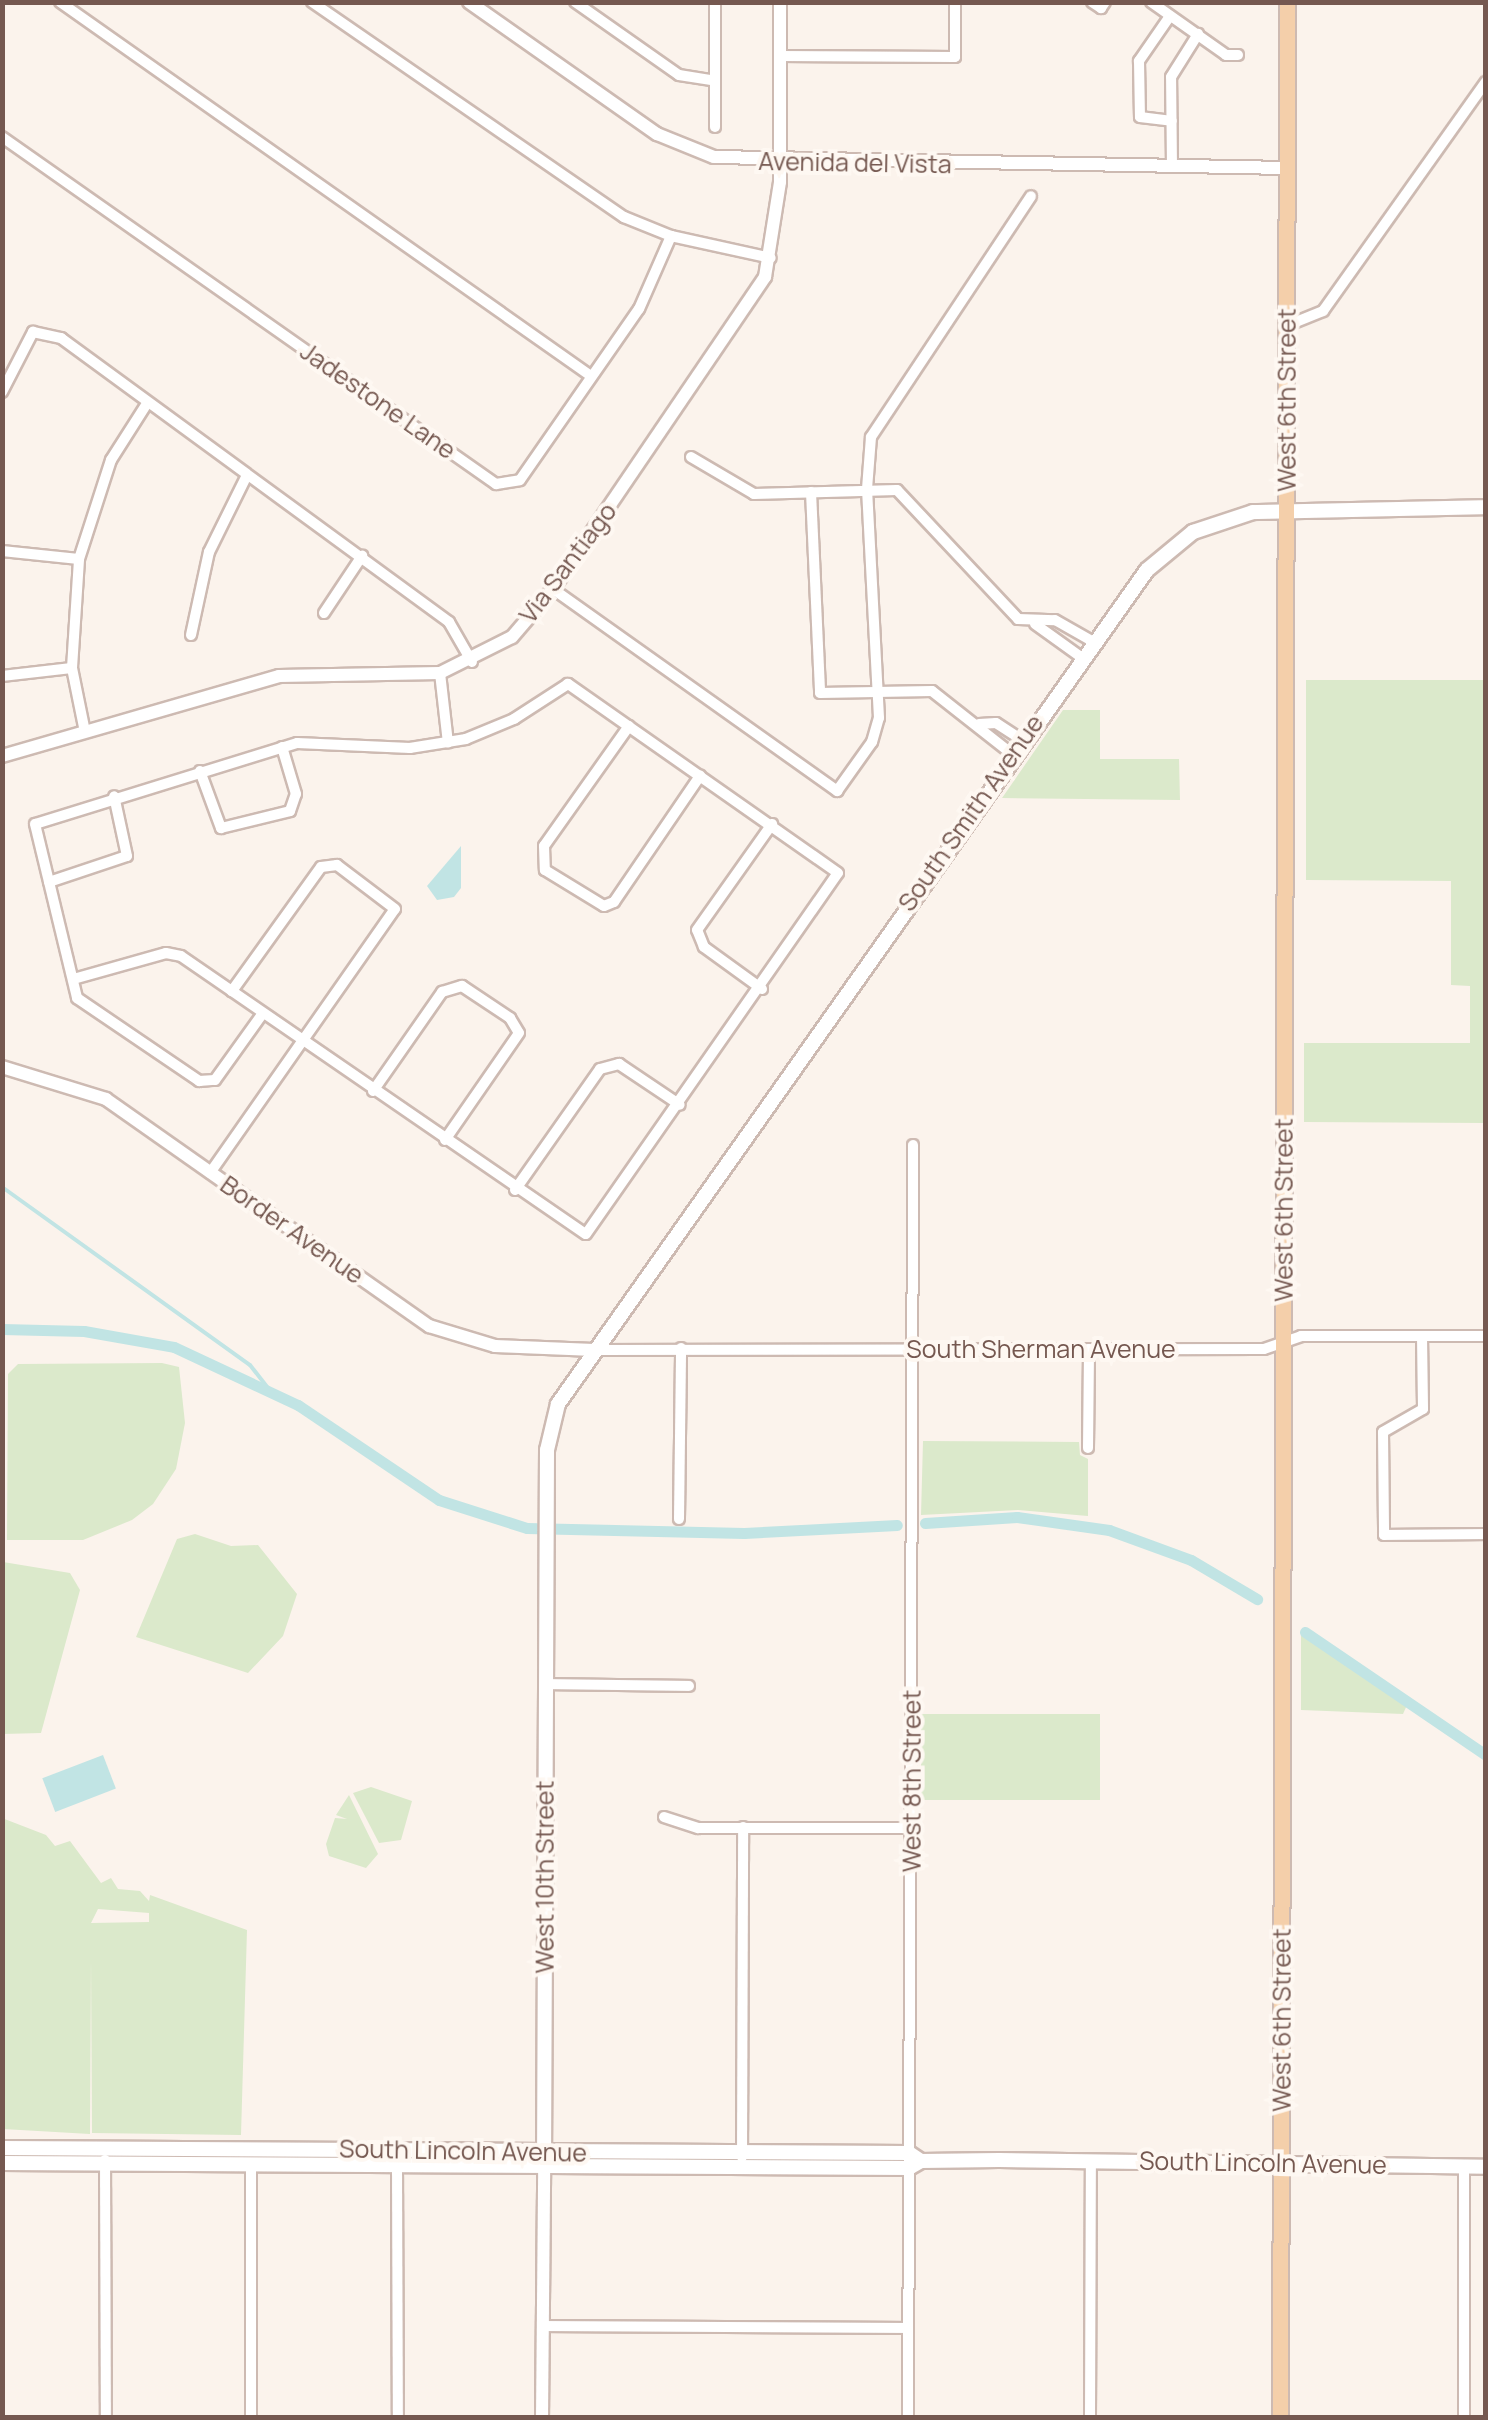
<!DOCTYPE html>
<style>
body{margin:0}
#map{position:relative;width:1488px;height:2420px;overflow:hidden;background:#fbf3ec;font-family:Manrope,sans-serif}
div>[style]{position:absolute}
.green>*{inset:0;background:#dbe9cb;transform-origin:0 0}
.water>*{inset:0;background:#c1e4e4;transform-origin:0 0}
.stream>*{height:4px;margin:-2px;padding:0 2px;transform-origin:2px;border-radius:2px;background:#c1e4e4}
.canal>*{height:11px;margin:-5.5px;padding:0 5.5px;transform-origin:5.5px;border-radius:5.5px;background:#c1e4e4}
.roads{filter:drop-shadow(2px 0 #cdbab2) drop-shadow(-2px 0 #cdbab2) drop-shadow(0 2px #cdbab2) drop-shadow(0 -2px #cdbab2)}
.minor>*{height:10px;margin:-5px;padding:0 5px;transform-origin:5px;border-radius:5px;background:#fff}
.tertiary>*{height:12px;margin:-6px;padding:0 6px;transform-origin:6px;border-radius:6px;background:#fff}
.secondary>*{height:14px;margin:-7px;padding:0 7px;transform-origin:7px;border-radius:7px;background:#fff}
.primary>*{height:15px;margin:-7.5px;padding:0 7.5px;transform-origin:7.5px;border-radius:7.5px;background:#f4cfaa}
span{translate:-50% -50%;white-space:nowrap;text-align:center;line-height:1.15;-webkit-text-stroke:8px #fef8f2;paint-order:stroke}
.street-label{font-size:25px;color:#755850}
.frame{position:absolute;inset:0;border:5px solid #755850;pointer-events:none}
</style>
<div id="map">
<div class="green">
<i style="clip-path:polygon(1306px 680px,1485px 680px,1485px 1123px,1304px 1122px,1304px 1043px,1470px 1043px,1470px 986px,1451px 985px,1451px 881px,1306px 880px)"></i>
<i style="clip-path:polygon(1063px 710px,1100px 710px,1100px 759px,1179px 759px,1180px 800px,1002px 798px)"></i>
<i style="clip-path:polygon(162px 1363px,179px 1367px,185px 1423px,176px 1469px,153px 1504px,132px 1520px,83px 1540px,7px 1540px,8px 1374px,18px 1364px)"></i>
<i style="clip-path:polygon(923px 1441px,1079px 1442px,1080px 1455px,1088px 1459px,1088px 1516px,1018px 1510px,921px 1515px)"></i>
<i style="clip-path:polygon(195px 1534px,231px 1546px,258px 1545px,297px 1594px,283px 1636px,248px 1673px,136px 1637px,177px 1539px)"></i>
<i style="clip-path:polygon(3px 1562px,70px 1573px,80px 1590px,41px 1733px,3px 1734px)"></i>
<i style="clip-path:polygon(1301px 1633px,1407px 1705px,1403px 1714px,1301px 1710px)"></i>
<i style="left:921px;top:1714px;width:179px;height:86px"></i>
<i style="clip-path:polygon(371px 1787px,412px 1801px,401px 1840px,379px 1843px,353px 1793px)"></i>
<i style="clip-path:polygon(349px 1795px,378px 1854px,366px 1868px,329px 1856px,326px 1844px,335px 1818px,347px 1819px,336px 1815px)"></i>
<i style="clip-path:polygon(evenodd,2px 1818px,46px 1835px,55px 1846px,70px 1841px,101px 1883px,111px 1878px,118px 1889px,140px 1891px,149px 1901px,150px 1895px,247px 1930px,241px 2135px,92px 2133px,91px 1959px,90px 2134px,3px 2129px,2px 1818px,98px 1909px,149px 1913px,149px 1922px,91px 1923px,98px 1909px)"></i>
</div>
<div class="water">
<i style="clip-path:polygon(461px 846px,461px 888px,454px 897px,437px 900px,427px 886px)"></i>
<i style="left:103px;top:1755px;width:36px;height:65px;rotate:69deg"></i>
</div>
<div class="stream">
<i style="left:2px;top:1187px;width:305px;rotate:35.7deg"></i>
<i style="left:250px;top:1365px;width:31px;rotate:52deg"></i>
</div>
<div class="canal">
<i style="left:2px;top:1329px;width:82px;rotate:1.4deg"></i>
<i style="left:84px;top:1331px;width:91px;rotate:10.1deg"></i>
<i style="left:174px;top:1347px;width:137px;rotate:25.1deg"></i>
<i style="left:298px;top:1405px;width:170px;rotate:34deg"></i>
<i style="left:439px;top:1500px;width:92px;rotate:17.7deg"></i>
<i style="left:527px;top:1528px;width:217px;rotate:1.3deg"></i>
<i style="left:744px;top:1533px;width:153px;rotate:-3deg"></i>
<i style="left:925px;top:1523px;width:92px;rotate:-3.7deg"></i>
<i style="left:1017px;top:1517px;width:93px;rotate:8deg"></i>
<i style="left:1109px;top:1530px;width:87px;rotate:20.1deg"></i>
<i style="left:1191px;top:1560px;width:77px;rotate:30.6deg"></i>
<i style="left:1305px;top:1632px;width:219px;rotate:34.2deg"></i>
</div>
<div class="roads">
<div class="minor">
<i style="left:60px;top:2px;width:649px;rotate:35.16deg"></i>
<i style="left:312px;top:2px;width:379px;rotate:34.6deg"></i>
<i style="left:624px;top:217px;width:51px;rotate:22deg"></i>
<i style="left:671px;top:236px;width:102px;rotate:12.4deg"></i>
<i style="left:575px;top:2px;width:127px;rotate:35.1deg"></i>
<i style="left:679px;top:75px;width:36px;rotate:9deg"></i>
<i style="left:1092px;top:2px;width:11px;rotate:34deg"></i>
<i style="left:1101px;top:8px;width:7px;rotate:-56deg"></i>
<i style="left:1151px;top:2px;width:92px;rotate:35.2deg"></i>
<i style="left:1226px;top:55px;width:12px"></i>
<i style="left:1170px;top:16px;width:55px;rotate:124.6deg"></i>
<i style="left:1139px;top:61px;width:56px;rotate:89deg"></i>
<i style="left:1140px;top:117px;width:32px;rotate:7deg"></i>
<i style="left:780px;top:56px;width:175px;rotate:0.3deg"></i>
<i style="left:955px;top:57px;width:55px;rotate:-90deg"></i>
<i style="left:715px;top:127px;width:125px;rotate:-90deg"></i>
<i style="left:2px;top:137px;width:604px;rotate:35.09deg"></i>
<i style="left:496px;top:484px;width:24px;rotate:-9deg"></i>
<i style="left:520px;top:480px;width:208px;rotate:-55.2deg"></i>
<i style="left:639px;top:309px;width:80px;rotate:-66.3deg"></i>
<i style="left:1172px;top:167px;width:90px;rotate:-90.6deg"></i>
<i style="left:1171px;top:77px;width:51px;rotate:-57.9deg"></i>
<i style="left:1286px;top:326px;width:40px;rotate:-22deg"></i>
<i style="left:1323px;top:311px;width:281px;rotate:-54.6deg"></i>
<i style="left:2px;top:392px;width:68px;rotate:-62.7deg"></i>
<i style="left:33px;top:332px;width:29px;rotate:12deg"></i>
<i style="left:61px;top:338px;width:481px;rotate:36.2deg"></i>
<i style="left:449px;top:622px;width:46px;rotate:60.1deg"></i>
<i style="left:691px;top:457px;width:73px;rotate:30.4deg"></i>
<i style="left:754px;top:494px;width:143px;rotate:-1.6deg"></i>
<i style="left:897px;top:490px;width:177px;rotate:46.8deg"></i>
<i style="left:1018px;top:619px;width:37px;rotate:2deg"></i>
<i style="left:1055px;top:620px;width:43px;rotate:29.6deg"></i>
<i style="left:811px;top:492px;width:201px;rotate:87.4deg"></i>
<i style="left:820px;top:693px;width:112px;rotate:-1deg"></i>
<i style="left:932px;top:691px;width:102px;rotate:38.2deg"></i>
<i style="left:2px;top:551px;width:77px;rotate:5.9deg"></i>
<i style="left:553px;top:589px;width:349px;rotate:35.4deg"></i>
<i style="left:837px;top:791px;width:60px;rotate:-54.5deg"></i>
<i style="left:872px;top:742px;width:25px;rotate:-74deg"></i>
<i style="left:879px;top:718px;width:229px;rotate:-93deg"></i>
<i style="left:867px;top:489px;width:52px;rotate:-85.6deg"></i>
<i style="left:871px;top:437px;width:289px;rotate:-56.4deg"></i>
<i style="left:324px;top:613px;width:69px;rotate:-56.3deg"></i>
<i style="left:1035px;top:624px;width:57px;rotate:35.7deg"></i>
<i style="left:191px;top:635px;width:85px;rotate:-77.8deg"></i>
<i style="left:209px;top:552px;width:86px;rotate:-63.7deg"></i>
<i style="left:440px;top:673px;width:70px;rotate:83.5deg"></i>
<i style="left:2px;top:676px;width:70px;rotate:-6.5deg"></i>
<i style="left:979px;top:724px;width:17px;rotate:-3deg"></i>
<i style="left:996px;top:723px;width:31px;rotate:33deg"></i>
<i style="left:629px;top:726px;width:147px;rotate:125.3deg"></i>
<i style="left:544px;top:846px;width:24px;rotate:88deg"></i>
<i style="left:545px;top:870px;width:69px;rotate:31.4deg"></i>
<i style="left:604px;top:906px;width:11px;rotate:-22deg"></i>
<i style="left:614px;top:902px;width:153px;rotate:-55.7deg"></i>
<i style="left:85px;top:732px;width:65px;rotate:-101.5deg"></i>
<i style="left:72px;top:668px;width:109px;rotate:-86.3deg"></i>
<i style="left:79px;top:559px;width:104px;rotate:-72.1deg"></i>
<i style="left:111px;top:460px;width:65px;rotate:-57.5deg"></i>
<i style="left:200px;top:771px;width:61px;rotate:69.8deg"></i>
<i style="left:221px;top:828px;width:71px;rotate:-13.8deg"></i>
<i style="left:290px;top:811px;width:18px;rotate:-71deg"></i>
<i style="left:296px;top:794px;width:49px;rotate:-106.6deg"></i>
<i style="left:49px;top:882px;width:82px;rotate:-18.4deg"></i>
<i style="left:127px;top:856px;width:61px;rotate:-102.2deg"></i>
<i style="left:77px;top:978px;width:92px;rotate:-15.7deg"></i>
<i style="left:166px;top:953px;width:15px;rotate:11deg"></i>
<i style="left:181px;top:956px;width:491px;rotate:34.5deg"></i>
<i style="left:586px;top:1234px;width:440px;rotate:-55.1deg"></i>
<i style="left:838px;top:873px;width:330px;rotate:-145deg"></i>
<i style="left:568px;top:684px;width:64px;rotate:147.1deg"></i>
<i style="left:514px;top:719px;width:52px;rotate:157.4deg"></i>
<i style="left:466px;top:739px;width:57px;rotate:170.9deg"></i>
<i style="left:410px;top:748px;width:113px;rotate:-177.5deg"></i>
<i style="left:297px;top:743px;width:274px;rotate:162.8deg"></i>
<i style="left:35px;top:824px;width:179px;rotate:76.4deg"></i>
<i style="left:77px;top:998px;width:148px;rotate:34.2deg"></i>
<i style="left:199px;top:1081px;width:16px;rotate:-4deg"></i>
<i style="left:215px;top:1080px;width:82px;rotate:-54.4deg"></i>
<i style="left:762px;top:989px;width:72px;rotate:-144.1deg"></i>
<i style="left:704px;top:947px;width:18px;rotate:-112deg"></i>
<i style="left:697px;top:930px;width:130px;rotate:-54.7deg"></i>
<i style="left:373px;top:1091px;width:121px;rotate:-55.1deg"></i>
<i style="left:442px;top:992px;width:21px;rotate:-17deg"></i>
<i style="left:462px;top:986px;width:58px;rotate:33.7deg"></i>
<i style="left:510px;top:1018px;width:17px;rotate:59deg"></i>
<i style="left:519px;top:1033px;width:130px;rotate:124.7deg"></i>
<i style="left:210px;top:1173px;width:322px;rotate:-55deg"></i>
<i style="left:395px;top:909px;width:73px;rotate:-142.8deg"></i>
<i style="left:337px;top:865px;width:16px;rotate:173deg"></i>
<i style="left:321px;top:867px;width:153px;rotate:125.7deg"></i>
<i style="left:515px;top:1190px;width:148px;rotate:-54.9deg"></i>
<i style="left:600px;top:1069px;width:20px;rotate:-15deg"></i>
<i style="left:619px;top:1064px;width:73px;rotate:33.9deg"></i>
<i style="left:1422px;top:1336px;width:73px;rotate:89.2deg"></i>
<i style="left:1423px;top:1409px;width:46px;rotate:150.1deg"></i>
<i style="left:1383px;top:1432px;width:103px;rotate:89.4deg"></i>
<i style="left:1384px;top:1535px;width:102px;rotate:-0.6deg"></i>
<i style="left:594px;top:1350px;width:670px;rotate:-0.09deg"></i>
<i style="left:1264px;top:1349px;width:39px;rotate:-19deg"></i>
<i style="left:1301px;top:1336px;width:185px"></i>
<i style="left:1088px;top:1448px;width:99px;rotate:-89.4deg"></i>
<i style="left:679px;top:1519px;width:171px;rotate:-89.3deg"></i>
<i style="left:546px;top:1684px;width:143px;rotate:0.8deg"></i>
<i style="left:664px;top:1817px;width:36px;rotate:18deg"></i>
<i style="left:698px;top:1828px;width:214px"></i>
<i style="left:742px;top:2157px;width:330px;rotate:-89.8deg"></i>
<i style="left:105px;top:2160px;width:258px;rotate:89.8deg"></i>
<i style="left:397px;top:2166px;width:252px;rotate:89.8deg"></i>
<i style="left:1464px;top:2167px;width:251px;rotate:90deg"></i>
<i style="left:543px;top:2326px;width:365px;rotate:0.3deg"></i>
<i style="left:251px;top:2418px;width:253px;rotate:-90deg"></i>
<i style="left:908px;top:2418px;width:1273px;rotate:-89.77deg"></i>
<i style="left:1090px;top:2418px;width:257px;rotate:-89.8deg"></i>
</div>
<div class="tertiary">
<i style="left:469px;top:2px;width:230px;rotate:35.1deg"></i>
<i style="left:657px;top:134px;width:61px;rotate:22deg"></i>
<i style="left:714px;top:157px;width:573px;rotate:1.1deg"></i>
<i style="left:2px;top:756px;width:288px;rotate:-16.1deg"></i>
<i style="left:279px;top:676px;width:161px;rotate:-1.1deg"></i>
<i style="left:440px;top:673px;width:80px;rotate:-26.6deg"></i>
<i style="left:512px;top:637px;width:63px;rotate:-49.5deg"></i>
<i style="left:553px;top:589px;width:377px;rotate:-55.8deg"></i>
<i style="left:765px;top:277px;width:96px;rotate:-81deg"></i>
<i style="left:780px;top:182px;width:180px;rotate:-90deg"></i>
<i style="left:2px;top:1067px;width:109px;rotate:17.1deg"></i>
<i style="left:106px;top:1099px;width:395px;rotate:35.1deg"></i>
<i style="left:429px;top:1326px;width:69px;rotate:16.9deg"></i>
<i style="left:495px;top:1346px;width:99px;rotate:2.3deg"></i>
<i style="left:542px;top:2418px;width:251px;rotate:-89.5deg"></i>
</div>
<div class="secondary">
<i style="left:2px;top:2148px;width:907px;rotate:0.32deg"></i>
<i style="left:909px;top:2153px;width:14px;rotate:34deg"></i>
<i style="left:2px;top:2163px;width:907px;rotate:0.32deg"></i>
<i style="left:909px;top:2168px;width:14px;rotate:-30deg"></i>
<i style="left:921px;top:2161px;width:78px;rotate:-0.7deg"></i>
<i style="left:999px;top:2160px;width:487px;rotate:0.8deg"></i>
<i style="left:544px;top:2167px;width:717px;rotate:-89.76deg"></i>
<i style="left:547px;top:1450px;width:47px;rotate:-76.6deg"></i>
<i style="left:558px;top:1404px;width:1021px;rotate:-54.77deg"></i>
<i style="left:1147px;top:570px;width:60px;rotate:-39.6deg"></i>
<i style="left:1193px;top:532px;width:63px;rotate:-18.4deg"></i>
<i style="left:1253px;top:512px;width:233px;rotate:-1.2deg"></i>
</div>
<div class="primary">
<i style="left:1280px;top:2418px;width:2416px;rotate:-89.83deg"></i>
</div>
</div>
<div class="street-label">
<span style="left:855px;top:163px;rotate:1deg">Avenida del Vista</span>
<span style="left:1287px;top:400px;rotate:-90deg">West 6th Street</span>
<span style="left:378px;top:401px;rotate:35deg">Jadestone Lane</span>
<span style="left:568px;top:563px;rotate:-53deg">Via Santiago</span>
<span style="left:971px;top:813px;rotate:-55deg">South Smith Avenue</span>
<span style="left:1284px;top:1210px;rotate:-90deg">West 6th Street</span>
<span style="left:292px;top:1230px;rotate:35deg">Border Avenue</span>
<span style="left:1041px;top:1349px">South Sherman Avenue</span>
<span style="left:912px;top:1781px;rotate:-90deg">West 8th Street</span>
<span style="left:545px;top:1877px;rotate:-90deg">West 10th Street</span>
<span style="left:1282px;top:2020px;rotate:-90deg">West 6th Street</span>
<span style="left:463px;top:2151px;rotate:1deg">South Lincoln Avenue</span>
<span style="left:1263px;top:2163px;rotate:1deg">South Lincoln Avenue</span>
</div>
<div class="frame"></div>
</div>
